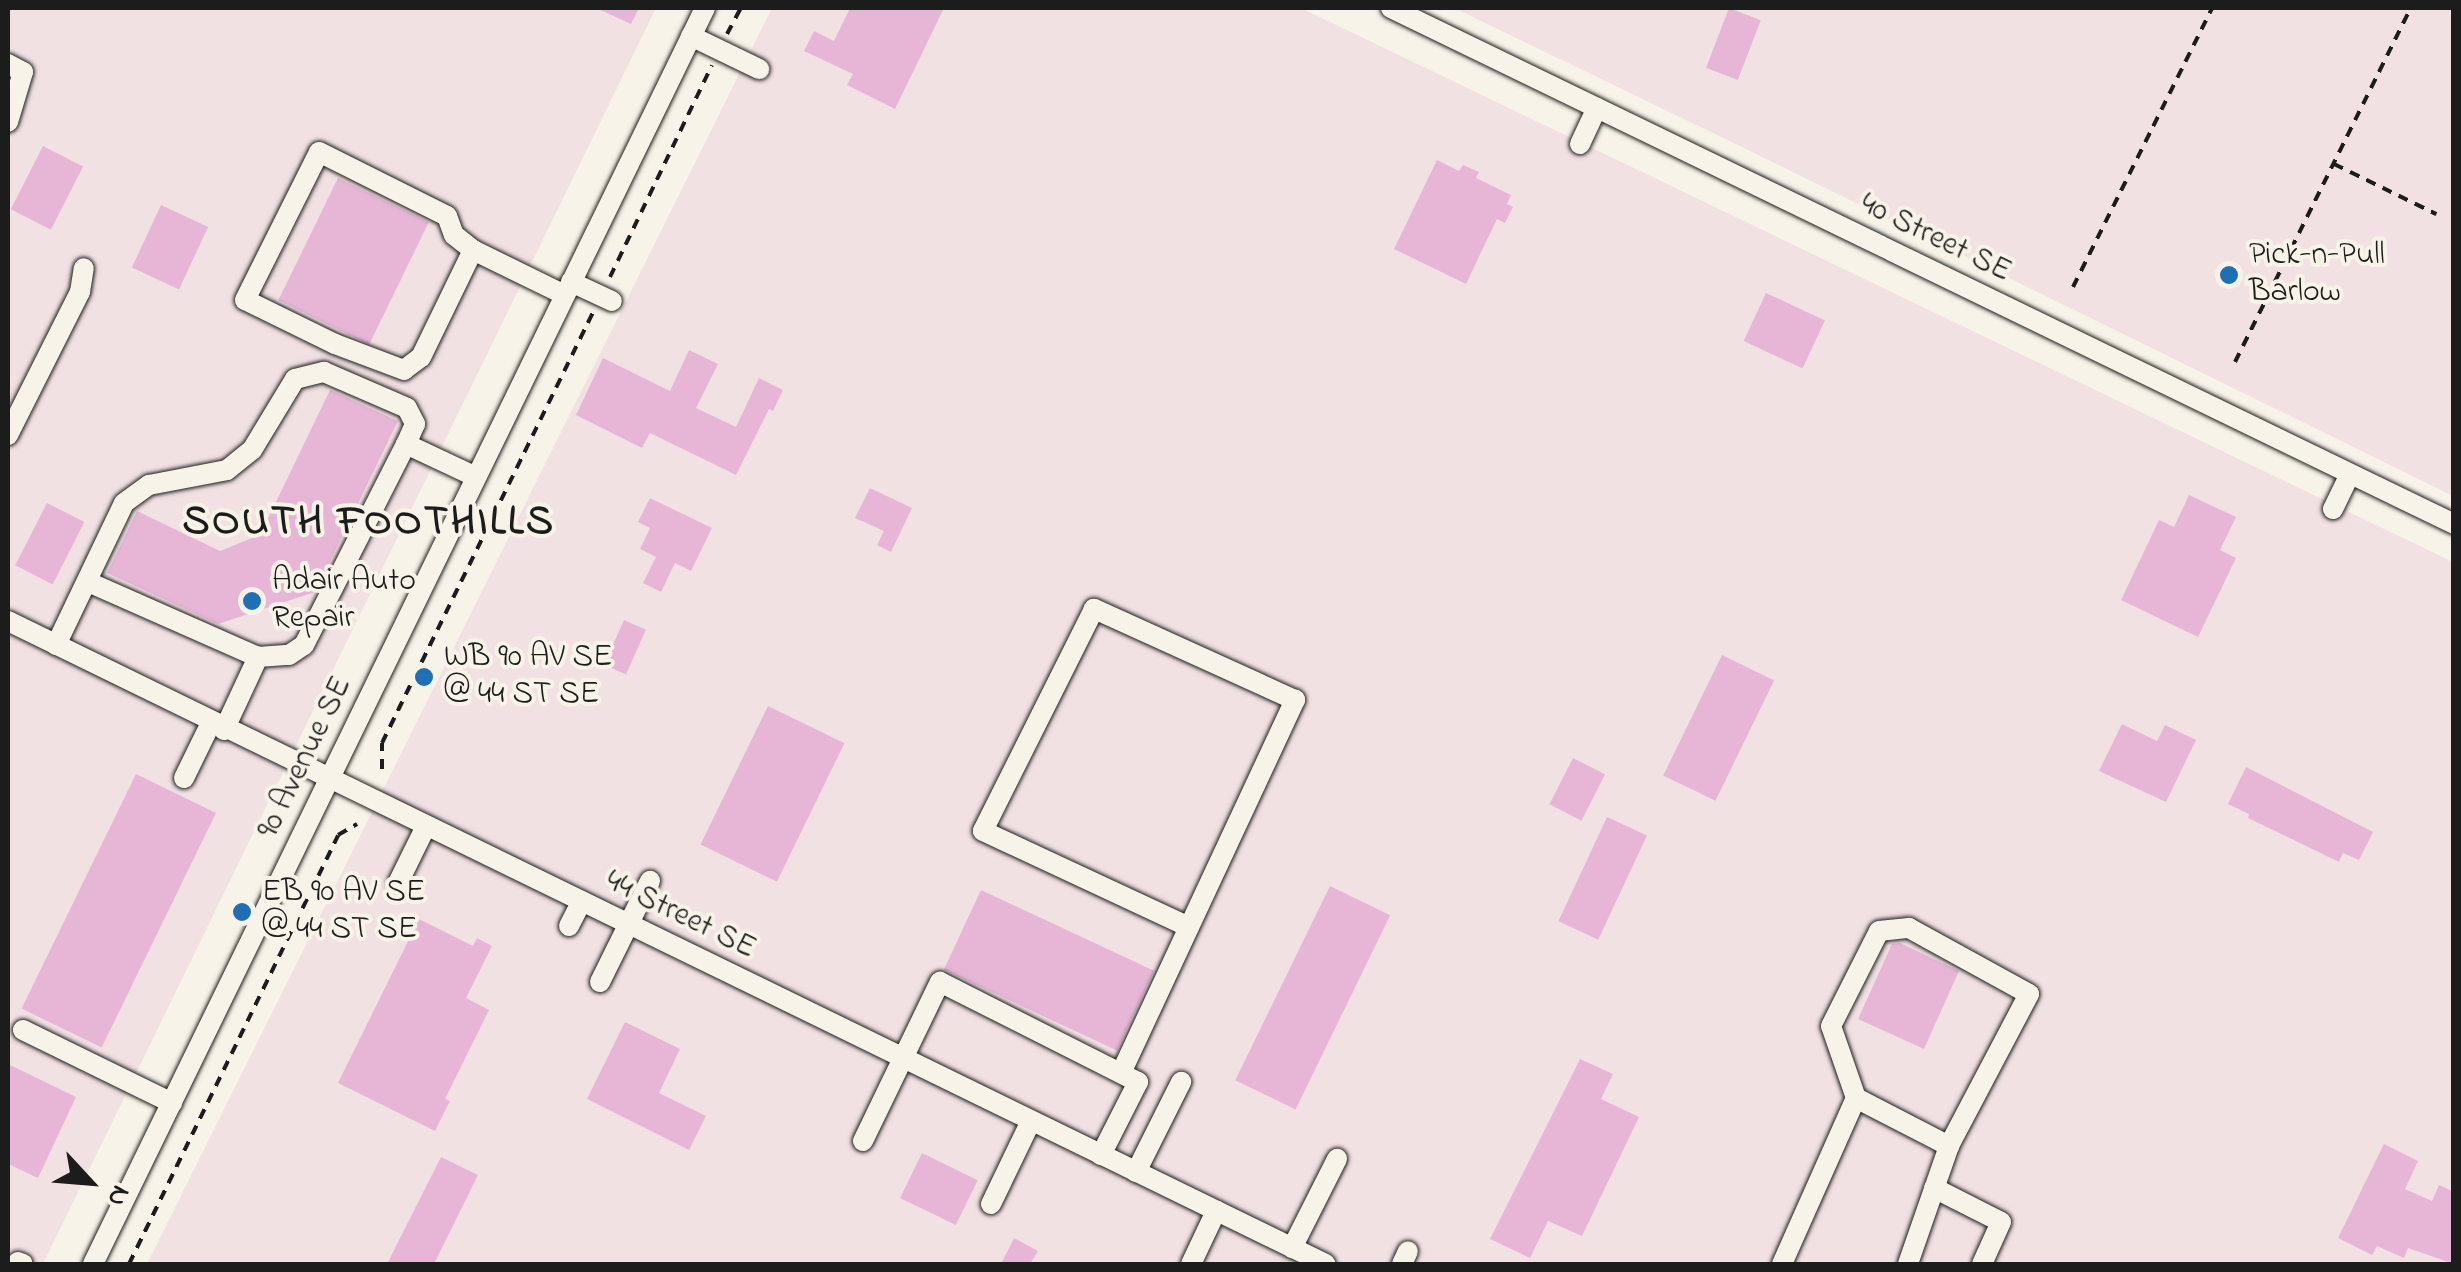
<!DOCTYPE html>
<style>
body{margin:0}
#map{position:relative;width:2461px;height:1272px;overflow:hidden;background:#f7f3e8;font-family:"Indie Flower",sans-serif}
div>[style]{position:absolute}
.built>*{inset:0;background:#f2e1e3}
.building>*{inset:0;background:#e7b6d6;transform-origin:0 0}
.path>*{height:4px;margin-top:-2px;transform-origin:0;background:repeating-linear-gradient(90deg,#1c1c1c 0 10px,transparent 0 18px)}
.roads{filter:drop-shadow(0 0 2px #1c1c1c) drop-shadow(0 0 2px #1c1c1c)}
.minor>*{height:20px;margin:-10px;padding:0 10px;transform-origin:10px;border-radius:10px;background:#f7f3e8}
.dots>*{width:28px;height:28px;translate:-50% -50%;box-sizing:border-box;border:5px solid #f7f3e8;border-radius:50%}
span{translate:-50% -50%;white-space:nowrap;text-align:center;line-height:1.15;-webkit-text-stroke:8px #f7f3e8;paint-order:stroke}
.street-label{font-size:32px;color:#1c1c1c}
.poi-label{font-size:32px;color:#1c1c1c}
.left{translate:0 -50%;text-align:left}
.district-label{font-size:42px;color:#1c1c1c;font-weight:700;letter-spacing:2.5px}
.frame{position:absolute;inset:0;border:10px solid #1c1c1c;pointer-events:none}
.north{position:absolute;left:40px;top:1132px;width:100px;height:100px;-webkit-text-stroke:8px #f7f3e8;paint-order:stroke;rotate:116deg;font-size:28px;font-weight:700;line-height:40px;text-align:center;color:#1c1c1c}
.north::after{content:'';display:block;margin:auto;width:35px;height:45px;background:#1c1c1c;clip-path:polygon(50% 0,100% 100%,50% 72%,0 100%)}
</style>
<div id="map">
<div class="built">
<i style="clip-path:polygon(8px 8px,656px 8px,43px 1264px,8px 1264px)"></i>
<i style="clip-path:polygon(772px 8px,1301px 8px,2453px 562px,2453px 1264px,147px 1264px)"></i>
<i style="clip-path:polygon(1454px 8px,2453px 8px,2453px 496px,1742px 147px)"></i>
</div>
<div class="building">
<i style="clip-path:polygon(596px 8px,639px 8px,631px 24px)"></i>
<i style="clip-path:polygon(850px 8px,944px 8px,895px 109px,847px 85px,853px 74px,804px 51px,814px 31px,834px 41px)"></i>
<i style="left:1729px;top:8px;width:34px;height:64px;rotate:21deg"></i>
<i style="left:43px;top:146px;width:45px;height:71px;rotate:27deg"></i>
<i style="clip-path:polygon(1437px 160px,1459px 171px,1463px 165px,1479px 172px,1476px 178px,1511px 195px,1507px 204px,1513px 207px,1505px 223px,1497px 219px,1466px 284px,1394px 249px)"></i>
<i style="left:338px;top:178px;width:101px;height:136px;rotate:26deg"></i>
<i style="left:161px;top:205px;width:52px;height:69px;rotate:25deg"></i>
<i style="left:1766px;top:293px;width:65px;height:53px;rotate:25deg"></i>
<i style="clip-path:polygon(689px 350px,718px 364px,696px 408px,736px 427px,759px 378px,783px 390px,773px 411px,769px 409px,736px 475px,650px 433px,642px 448px,576px 415px,603px 358px,670px 391px)"></i>
<i style="clip-path:polygon(330px 390px,398px 421px,315px 592px,218px 624px,107px 573px,137px 511px,220px 551px,260px 535px)"></i>
<i style="clip-path:polygon(870px 488px,912px 508px,891px 552px,877px 545px,884px 531px,855px 518px)"></i>
<i style="clip-path:polygon(2189px 495px,2236px 517px,2220px 550px,2236px 558px,2198px 637px,2121px 600px,2159px 520px,2174px 527px)"></i>
<i style="clip-path:polygon(650px 498px,712px 528px,691px 571px,675px 563px,661px 592px,643px 583px,656px 557px,640px 549px,650px 528px,638px 522px)"></i>
<i style="left:47px;top:503px;width:42px;height:70px;rotate:27deg"></i>
<i style="left:624px;top:620px;width:24px;height:49px;rotate:24deg"></i>
<i style="left:1722px;top:655px;width:58px;height:134px;rotate:26deg"></i>
<i style="left:768px;top:706px;width:85px;height:154px;rotate:26deg"></i>
<i style="clip-path:polygon(2122px 724px,2157px 741px,2165px 725px,2196px 740px,2166px 802px,2099px 771px)"></i>
<i style="left:1573px;top:758px;width:36px;height:52px;rotate:27deg"></i>
<i style="clip-path:polygon(2246px 767px,2373px 832px,2359px 860px,2343px 853px,2339px 862px,2248px 818px,2249px 814px,2228px 804px)"></i>
<i style="left:136px;top:774px;width:89px;height:261px;rotate:26deg"></i>
<i style="left:1607px;top:817px;width:44px;height:115px;rotate:25deg"></i>
<i style="left:1330px;top:886px;width:67px;height:216px;rotate:26deg"></i>
<i style="left:981px;top:890px;width:191px;height:88px;rotate:25deg"></i>
<i style="clip-path:polygon(419px 919px,473px 946px,477px 938px,492px 946px,466px 998px,489px 1010px,445px 1099px,450px 1101px,435px 1131px,338px 1083px)"></i>
<i style="clip-path:polygon(1900px 943px,1959px 971px,1924px 1049px,1858px 1019px,1892px 944px)"></i>
<i style="clip-path:polygon(625px 1022px,680px 1049px,659px 1093px,706px 1116px,689px 1150px,587px 1099px)"></i>
<i style="clip-path:polygon(1580px 1059px,1613px 1074px,1601px 1099px,1639px 1117px,1582px 1236px,1548px 1221px,1530px 1258px,1490px 1239px)"></i>
<i style="clip-path:polygon(8px 1064px,76px 1097px,38px 1178px,8px 1164px)"></i>
<i style="clip-path:polygon(2384px 1144px,2418px 1161px,2405px 1189px,2432px 1201px,2439px 1185px,2454px 1192px,2454px 1264px,2408px 1248px,2404px 1258px,2377px 1246px,2372px 1255px,2338px 1238px)"></i>
<i style="left:922px;top:1153px;width:62px;height:50px;rotate:26deg"></i>
<i style="clip-path:polygon(441px 1157px,478px 1175px,434px 1264px,387px 1264px)"></i>
<i style="clip-path:polygon(1014px 1238px,1038px 1251px,1030px 1264px,1001px 1264px)"></i>
</div>
<div class="path">
<i style="left:727px;top:34px;width:30px;rotate:-62deg"></i>
<i style="left:2334px;top:164px;width:114px;rotate:26.1deg"></i>
<i style="left:610px;top:277px;width:235px;rotate:-64.3deg"></i>
<i style="left:2073px;top:287px;width:312px;rotate:-63.5deg"></i>
<i style="left:2235px;top:362px;width:395px;rotate:-63.6deg"></i>
<i style="left:382px;top:769px;width:26px;rotate:-90deg"></i>
<i style="left:382px;top:743px;width:479px;rotate:-63.9deg"></i>
<i style="left:129px;top:1264px;width:477px;rotate:-64deg"></i>
<i style="left:338px;top:835px;width:22px;rotate:-30deg"></i>
</div>
<div class="roads">
<div class="minor">
<i style="left:1391px;top:8px;width:1182px;rotate:25.89deg"></i>
<i style="left:691px;top:36px;width:76px;rotate:25.9deg"></i>
<i style="left:8px;top:64px;width:17px;rotate:28deg"></i>
<i style="left:23px;top:72px;width:52px;rotate:106.7deg"></i>
<i style="left:1580px;top:144px;width:40px;rotate:-65deg"></i>
<i style="left:473px;top:250px;width:119px;rotate:115.9deg"></i>
<i style="left:421px;top:357px;width:21px;rotate:143deg"></i>
<i style="left:404px;top:370px;width:74px;rotate:-159.4deg"></i>
<i style="left:335px;top:344px;width:100px;rotate:-153.9deg"></i>
<i style="left:245px;top:300px;width:165px;rotate:-63.4deg"></i>
<i style="left:319px;top:152px;width:143px;rotate:26.6deg"></i>
<i style="left:447px;top:216px;width:20px;rotate:70deg"></i>
<i style="left:454px;top:235px;width:24px;rotate:38deg"></i>
<i style="left:473px;top:250px;width:102px;rotate:26.1deg"></i>
<i style="left:571px;top:282px;width:45px;rotate:24.9deg"></i>
<i style="left:8px;top:435px;width:160px;rotate:-63.3deg"></i>
<i style="left:80px;top:292px;width:24px;rotate:-81deg"></i>
<i style="left:2333px;top:509px;width:39px;rotate:-64deg"></i>
<i style="left:88px;top:582px;width:186px;rotate:23.8deg"></i>
<i style="left:8px;top:621px;width:1466px;rotate:26.01deg"></i>
<i style="left:56px;top:645px;width:157px;rotate:-64.4deg"></i>
<i style="left:124px;top:503px;width:31px;rotate:-36deg"></i>
<i style="left:149px;top:485px;width:79px;rotate:-10.9deg"></i>
<i style="left:227px;top:470px;width:32px;rotate:-39deg"></i>
<i style="left:252px;top:450px;width:83px;rotate:-58.8deg"></i>
<i style="left:295px;top:379px;width:30px;rotate:-14deg"></i>
<i style="left:324px;top:372px;width:90px;rotate:23.4deg"></i>
<i style="left:407px;top:408px;width:18px;rotate:63deg"></i>
<i style="left:415px;top:424px;width:22px;rotate:114deg"></i>
<i style="left:224px;top:730px;width:81px;rotate:-65deg"></i>
<i style="left:258px;top:657px;width:31px;rotate:-4deg"></i>
<i style="left:289px;top:655px;width:18px;rotate:-34deg"></i>
<i style="left:304px;top:645px;width:225px;rotate:-63.1deg"></i>
<i style="left:406px;top:444px;width:77px;rotate:25.2deg"></i>
<i style="left:184px;top:778px;width:61px;rotate:-63.9deg"></i>
<i style="left:398px;top:883px;width:64px;rotate:-63.8deg"></i>
<i style="left:569px;top:926px;width:27px;rotate:-63deg"></i>
<i style="left:600px;top:982px;width:113px;rotate:-63.7deg"></i>
<i style="left:23px;top:1030px;width:166px;rotate:26.1deg"></i>
<i style="left:1121px;top:1073px;width:412px;rotate:-65deg"></i>
<i style="left:1295px;top:700px;width:221px;rotate:-155.6deg"></i>
<i style="left:1094px;top:609px;width:248px;rotate:116.6deg"></i>
<i style="left:983px;top:831px;width:227px;rotate:25deg"></i>
<i style="left:1856px;top:1098px;width:105px;rotate:27.3deg"></i>
<i style="left:863px;top:1141px;width:177px;rotate:-64.2deg"></i>
<i style="left:940px;top:982px;width:222px;rotate:26.8deg"></i>
<i style="left:1138px;top:1082px;width:82px;rotate:116.9deg"></i>
<i style="left:1136px;top:1172px;width:101px;rotate:-63.4deg"></i>
<i style="left:1934px;top:1188px;width:75px;rotate:26.9deg"></i>
<i style="left:2001px;top:1222px;width:46px;rotate:114.3deg"></i>
<i style="left:991px;top:1204px;width:92px;rotate:-64.3deg"></i>
<i style="left:1292px;top:1248px;width:100px;rotate:-63.2deg"></i>
<i style="left:18px;top:1262px;width:5px;rotate:22deg"></i>
<i style="left:93px;top:1264px;width:1397px;rotate:-64.02deg"></i>
<i style="left:1191px;top:1264px;width:59px;rotate:-64.7deg"></i>
<i style="left:1402px;top:1264px;width:14px;rotate:-65deg"></i>
<i style="left:1782px;top:1264px;width:182px;rotate:-66deg"></i>
<i style="left:1856px;top:1098px;width:76px;rotate:-109.1deg"></i>
<i style="left:1831px;top:1026px;width:106px;rotate:-63.2deg"></i>
<i style="left:1879px;top:931px;width:30px;rotate:-6deg"></i>
<i style="left:1909px;top:928px;width:137px;rotate:28.8deg"></i>
<i style="left:2029px;top:994px;width:172px;rotate:117.8deg"></i>
<i style="left:1949px;top:1146px;width:125px;rotate:109.2deg"></i>
</div>
</div>
<div class="dots">
<i style="left:2229px;top:275px;background:#1f6fb2"></i>
<i style="left:252px;top:601px;background:#1f6fb2"></i>
<i style="left:424px;top:677px;background:#1f6fb2"></i>
<i style="left:242px;top:912px;background:#1f6fb2"></i>
</div>
<div class="street-label">
<span style="left:1935px;top:239px;rotate:26deg">40 Street SE</span>
<span style="left:306px;top:758px;rotate:-64deg">90 Avenue SE</span>
<span style="left:680px;top:916px;rotate:26deg">44 Street SE</span>
</div>
<div class="poi-label">
<span class="left" style="left:2249px;top:275px">Pick-n-Pull<br>Barlow</span>
<span class="left" style="left:272px;top:601px">Adair Auto<br>Repair</span>
<span class="left" style="left:444px;top:677px">WB 90 AV SE<br>@ 44 ST SE</span>
<span class="left" style="left:262px;top:912px">EB 90 AV SE<br>@ 44 ST SE</span>
</div>
<div class="district-label">
<span style="left:369px;top:523px">SOUTH FOOTHILLS</span>
</div>
<div class="frame"></div>
<div class="north">N</div>
</div>
